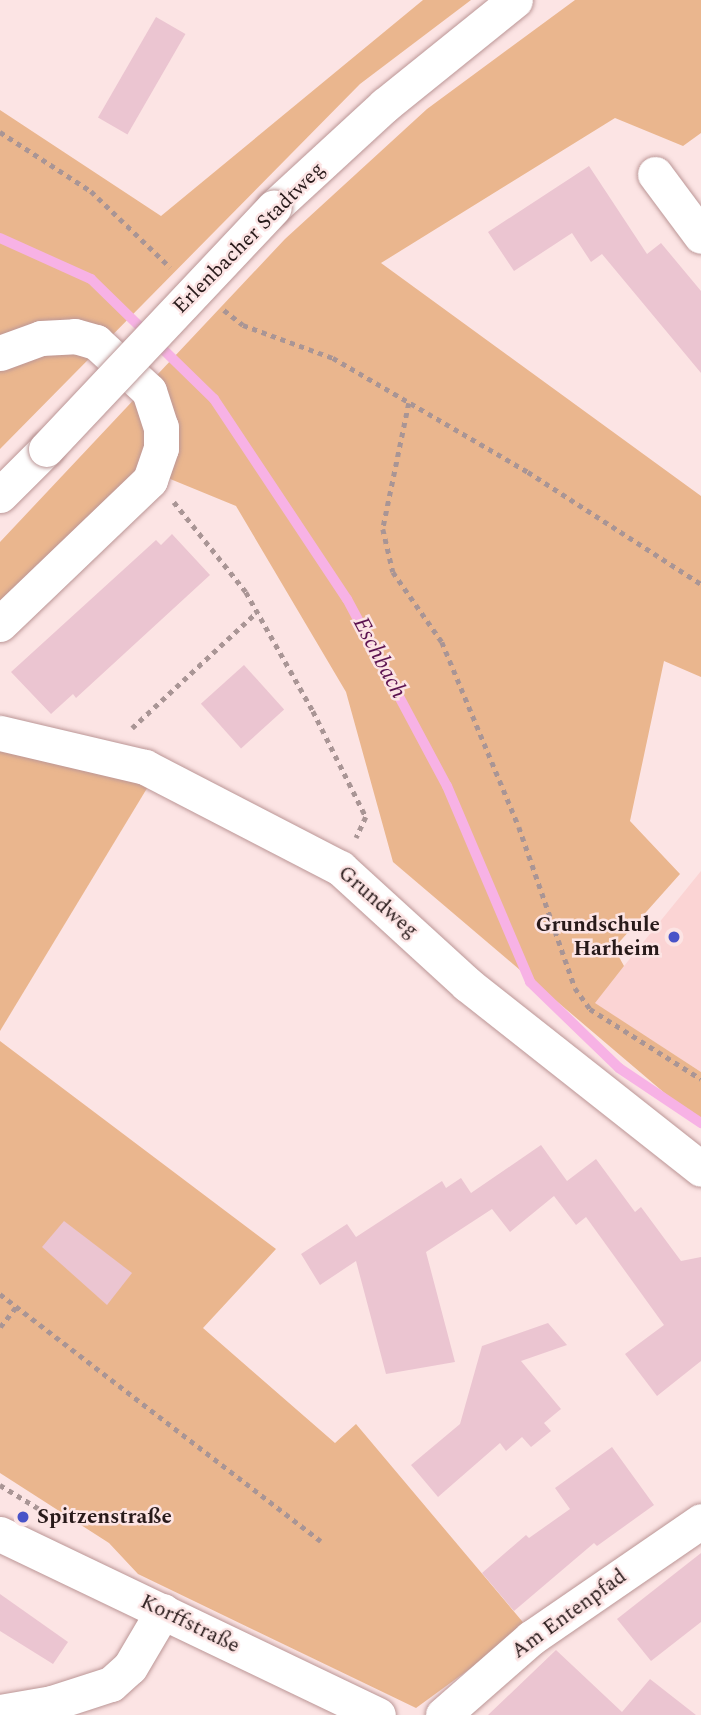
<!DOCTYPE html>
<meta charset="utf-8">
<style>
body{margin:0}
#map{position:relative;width:701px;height:1715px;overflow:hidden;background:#fce4e4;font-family:Spectral,serif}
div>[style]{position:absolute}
.built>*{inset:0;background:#fbd4d4}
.green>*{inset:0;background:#eab68e}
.stream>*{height:10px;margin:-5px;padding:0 5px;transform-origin:5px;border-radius:5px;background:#f7b2e5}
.building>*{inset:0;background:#ebc5d1;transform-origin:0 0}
.path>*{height:4.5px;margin-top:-2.25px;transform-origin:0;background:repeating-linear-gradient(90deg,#a99595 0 5px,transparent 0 10px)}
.roads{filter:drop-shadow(0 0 2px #bb9696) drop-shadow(0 0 2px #bb9696)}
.minor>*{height:35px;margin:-17.5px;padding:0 17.5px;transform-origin:17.5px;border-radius:17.5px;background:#fff}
.bridges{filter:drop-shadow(0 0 2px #bb9696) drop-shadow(0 0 2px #bb9696)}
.minor-bridge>*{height:35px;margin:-17.5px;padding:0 17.5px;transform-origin:17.5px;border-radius:17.5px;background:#fff}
.dots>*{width:19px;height:19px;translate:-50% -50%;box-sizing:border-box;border:4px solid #fce4e4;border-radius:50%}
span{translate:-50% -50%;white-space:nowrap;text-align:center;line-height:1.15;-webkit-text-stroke:5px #fce4e4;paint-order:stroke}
.street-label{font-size:21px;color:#281a1a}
.poi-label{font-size:21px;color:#281a1a;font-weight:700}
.right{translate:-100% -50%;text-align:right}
.left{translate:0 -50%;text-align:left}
.water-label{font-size:23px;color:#5c1350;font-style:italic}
</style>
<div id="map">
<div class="built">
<i style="clip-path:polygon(701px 871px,701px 1072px,594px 1003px)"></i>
</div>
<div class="green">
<i style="clip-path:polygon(423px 0,471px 0,360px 84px,0 449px,0 110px,161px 216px)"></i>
<i style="clip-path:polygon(575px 0,701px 0,701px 133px,683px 146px,615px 118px,381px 263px,701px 496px,701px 677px,664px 661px,630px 821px,680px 874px,614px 948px,624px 966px,595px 1003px,701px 1072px,701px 1124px,393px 862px,346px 692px,236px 506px,141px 467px,0 607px,0 542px,285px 239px,427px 109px)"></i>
<i style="clip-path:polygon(0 749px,149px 785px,0 1031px)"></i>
<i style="clip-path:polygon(0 1041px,276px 1249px,203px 1328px,335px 1443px,356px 1424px,527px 1627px,416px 1708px,138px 1574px,109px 1543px,0 1473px)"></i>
</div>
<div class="stream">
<i style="left:0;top:238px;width:100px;rotate:24.3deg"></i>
<i style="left:91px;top:279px;width:172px;rotate:44.3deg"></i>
<i style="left:214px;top:399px;width:240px;rotate:56.4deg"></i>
<i style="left:347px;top:599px;width:212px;rotate:61.9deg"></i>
<i style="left:447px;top:786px;width:213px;rotate:67deg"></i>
<i style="left:530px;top:982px;width:124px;rotate:44deg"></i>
<i style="left:619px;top:1068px;width:99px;rotate:33.9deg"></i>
</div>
<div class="building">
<i style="left:156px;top:17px;width:34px;height:116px;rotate:30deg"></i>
<i style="clip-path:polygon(589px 166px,647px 254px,661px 243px,701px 291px,701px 373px,602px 254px,591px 262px,572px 233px,514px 271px,488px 232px)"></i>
<i style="clip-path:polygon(172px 534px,210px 575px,76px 698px,73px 694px,51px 714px,11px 672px,156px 540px,161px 545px)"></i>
<i style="left:244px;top:665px;width:60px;height:58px;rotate:48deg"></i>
<i style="clip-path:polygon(541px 1145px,567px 1181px,596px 1159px,635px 1212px,641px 1207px,681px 1261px,701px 1257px,701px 1361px,657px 1396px,625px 1354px,664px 1325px,586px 1217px,576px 1225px,554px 1196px,510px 1232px,492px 1209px,426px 1252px,455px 1362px,386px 1374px,356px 1261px,320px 1285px,301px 1254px,347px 1224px,356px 1237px,442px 1181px,446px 1188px,461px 1178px,471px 1193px)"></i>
<i style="clip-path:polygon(64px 1221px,132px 1273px,107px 1305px,42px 1247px)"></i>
<i style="clip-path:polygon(548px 1323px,567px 1345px,521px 1361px,561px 1409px,544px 1423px,551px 1431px,531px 1447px,522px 1437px,506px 1451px,500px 1443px,438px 1497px,411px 1465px,460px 1424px,482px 1346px)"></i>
<i style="clip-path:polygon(612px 1447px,654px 1505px,597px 1546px,594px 1543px,514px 1611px,482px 1573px,526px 1535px,529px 1538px,570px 1509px,555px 1488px)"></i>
<i style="clip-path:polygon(701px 1553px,701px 1622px,651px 1661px,617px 1619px)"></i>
<i style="clip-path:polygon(0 1594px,68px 1642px,53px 1664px,0 1631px)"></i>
<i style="clip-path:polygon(556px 1650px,622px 1712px,650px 1679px,696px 1715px,488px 1715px)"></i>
</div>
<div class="path">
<i style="left:0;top:132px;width:108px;rotate:33deg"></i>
<i style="left:91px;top:191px;width:110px;rotate:43.9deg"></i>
<i style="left:224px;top:310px;width:24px;rotate:38deg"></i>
<i style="left:243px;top:325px;width:96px;rotate:20.1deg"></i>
<i style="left:333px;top:358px;width:226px;rotate:30.3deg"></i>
<i style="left:528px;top:472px;width:206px;rotate:32.9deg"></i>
<i style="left:409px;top:403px;width:129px;rotate:101.7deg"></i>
<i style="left:383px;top:529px;width:44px;rotate:76.9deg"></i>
<i style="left:393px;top:572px;width:85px;rotate:55deg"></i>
<i style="left:442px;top:642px;width:200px;rotate:67.4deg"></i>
<i style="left:519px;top:827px;width:170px;rotate:70.8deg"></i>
<i style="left:575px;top:988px;width:26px;rotate:54deg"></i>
<i style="left:590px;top:1009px;width:131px;rotate:32.2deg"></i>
<i style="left:174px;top:502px;width:115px;rotate:51.3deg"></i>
<i style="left:246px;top:592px;width:137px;rotate:60.6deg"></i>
<i style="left:313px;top:711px;width:119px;rotate:63.4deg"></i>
<i style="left:366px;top:817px;width:23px;rotate:115deg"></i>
<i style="left:132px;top:728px;width:171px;rotate:-42.9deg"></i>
<i style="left:0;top:1294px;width:405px;rotate:37.6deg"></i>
<i style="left:0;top:1327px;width:27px;rotate:-51deg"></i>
<i style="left:0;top:1485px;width:69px;rotate:31.4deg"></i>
</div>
<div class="roads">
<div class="minor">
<i style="left:655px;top:174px;width:77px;rotate:53.4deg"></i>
<i style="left:274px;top:207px;width:151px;rotate:-42.6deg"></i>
<i style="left:385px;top:105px;width:167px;rotate:-38.9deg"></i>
<i style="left:0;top:353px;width:44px;rotate:-20.1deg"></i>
<i style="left:41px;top:338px;width:34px;rotate:-3deg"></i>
<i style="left:75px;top:336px;width:22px;rotate:16deg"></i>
<i style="left:96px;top:342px;width:72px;rotate:42.8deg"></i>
<i style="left:149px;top:391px;width:38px;rotate:72deg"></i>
<i style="left:161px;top:427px;width:21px;rotate:90deg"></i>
<i style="left:161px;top:448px;width:34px;rotate:109deg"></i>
<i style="left:150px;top:480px;width:208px;rotate:136.2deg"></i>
<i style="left:0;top:495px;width:65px;rotate:-45deg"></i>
<i style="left:0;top:733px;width:149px;rotate:13.2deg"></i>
<i style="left:145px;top:767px;width:220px;rotate:27.4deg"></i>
<i style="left:340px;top:868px;width:172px;rotate:42.4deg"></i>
<i style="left:467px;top:984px;width:298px;rotate:38.3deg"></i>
<i style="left:0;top:1534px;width:419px;rotate:25.6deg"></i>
<i style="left:0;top:1712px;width:53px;rotate:-9.8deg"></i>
<i style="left:52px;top:1703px;width:62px;rotate:-17.9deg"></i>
<i style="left:111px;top:1684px;width:25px;rotate:-42deg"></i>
<i style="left:130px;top:1667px;width:65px;rotate:-59.5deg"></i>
<i style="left:443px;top:1715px;width:117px;rotate:-41.2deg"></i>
<i style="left:531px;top:1638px;width:206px;rotate:-34.5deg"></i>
</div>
</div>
<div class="bridges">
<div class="minor-bridge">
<i style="left:46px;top:449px;width:332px;rotate:-46.7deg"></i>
</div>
</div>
<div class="dots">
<i style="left:674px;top:937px;background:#4853c8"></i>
<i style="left:23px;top:1517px;background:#4853c8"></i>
</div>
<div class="street-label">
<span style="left:249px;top:238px;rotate:-45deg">Erlenbacher Stadtweg</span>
<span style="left:378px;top:902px;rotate:41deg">Grundweg</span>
<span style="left:569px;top:1614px;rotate:-36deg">Am Entenpfad</span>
<span style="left:190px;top:1624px;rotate:26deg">Korffstraße</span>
</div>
<div class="poi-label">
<span class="right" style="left:660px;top:937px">Grundschule<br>Harheim</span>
<span class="left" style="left:37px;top:1517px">Spitzenstraße</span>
</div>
<div class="water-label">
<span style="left:379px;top:658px;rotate:62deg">Eschbach</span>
</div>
</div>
